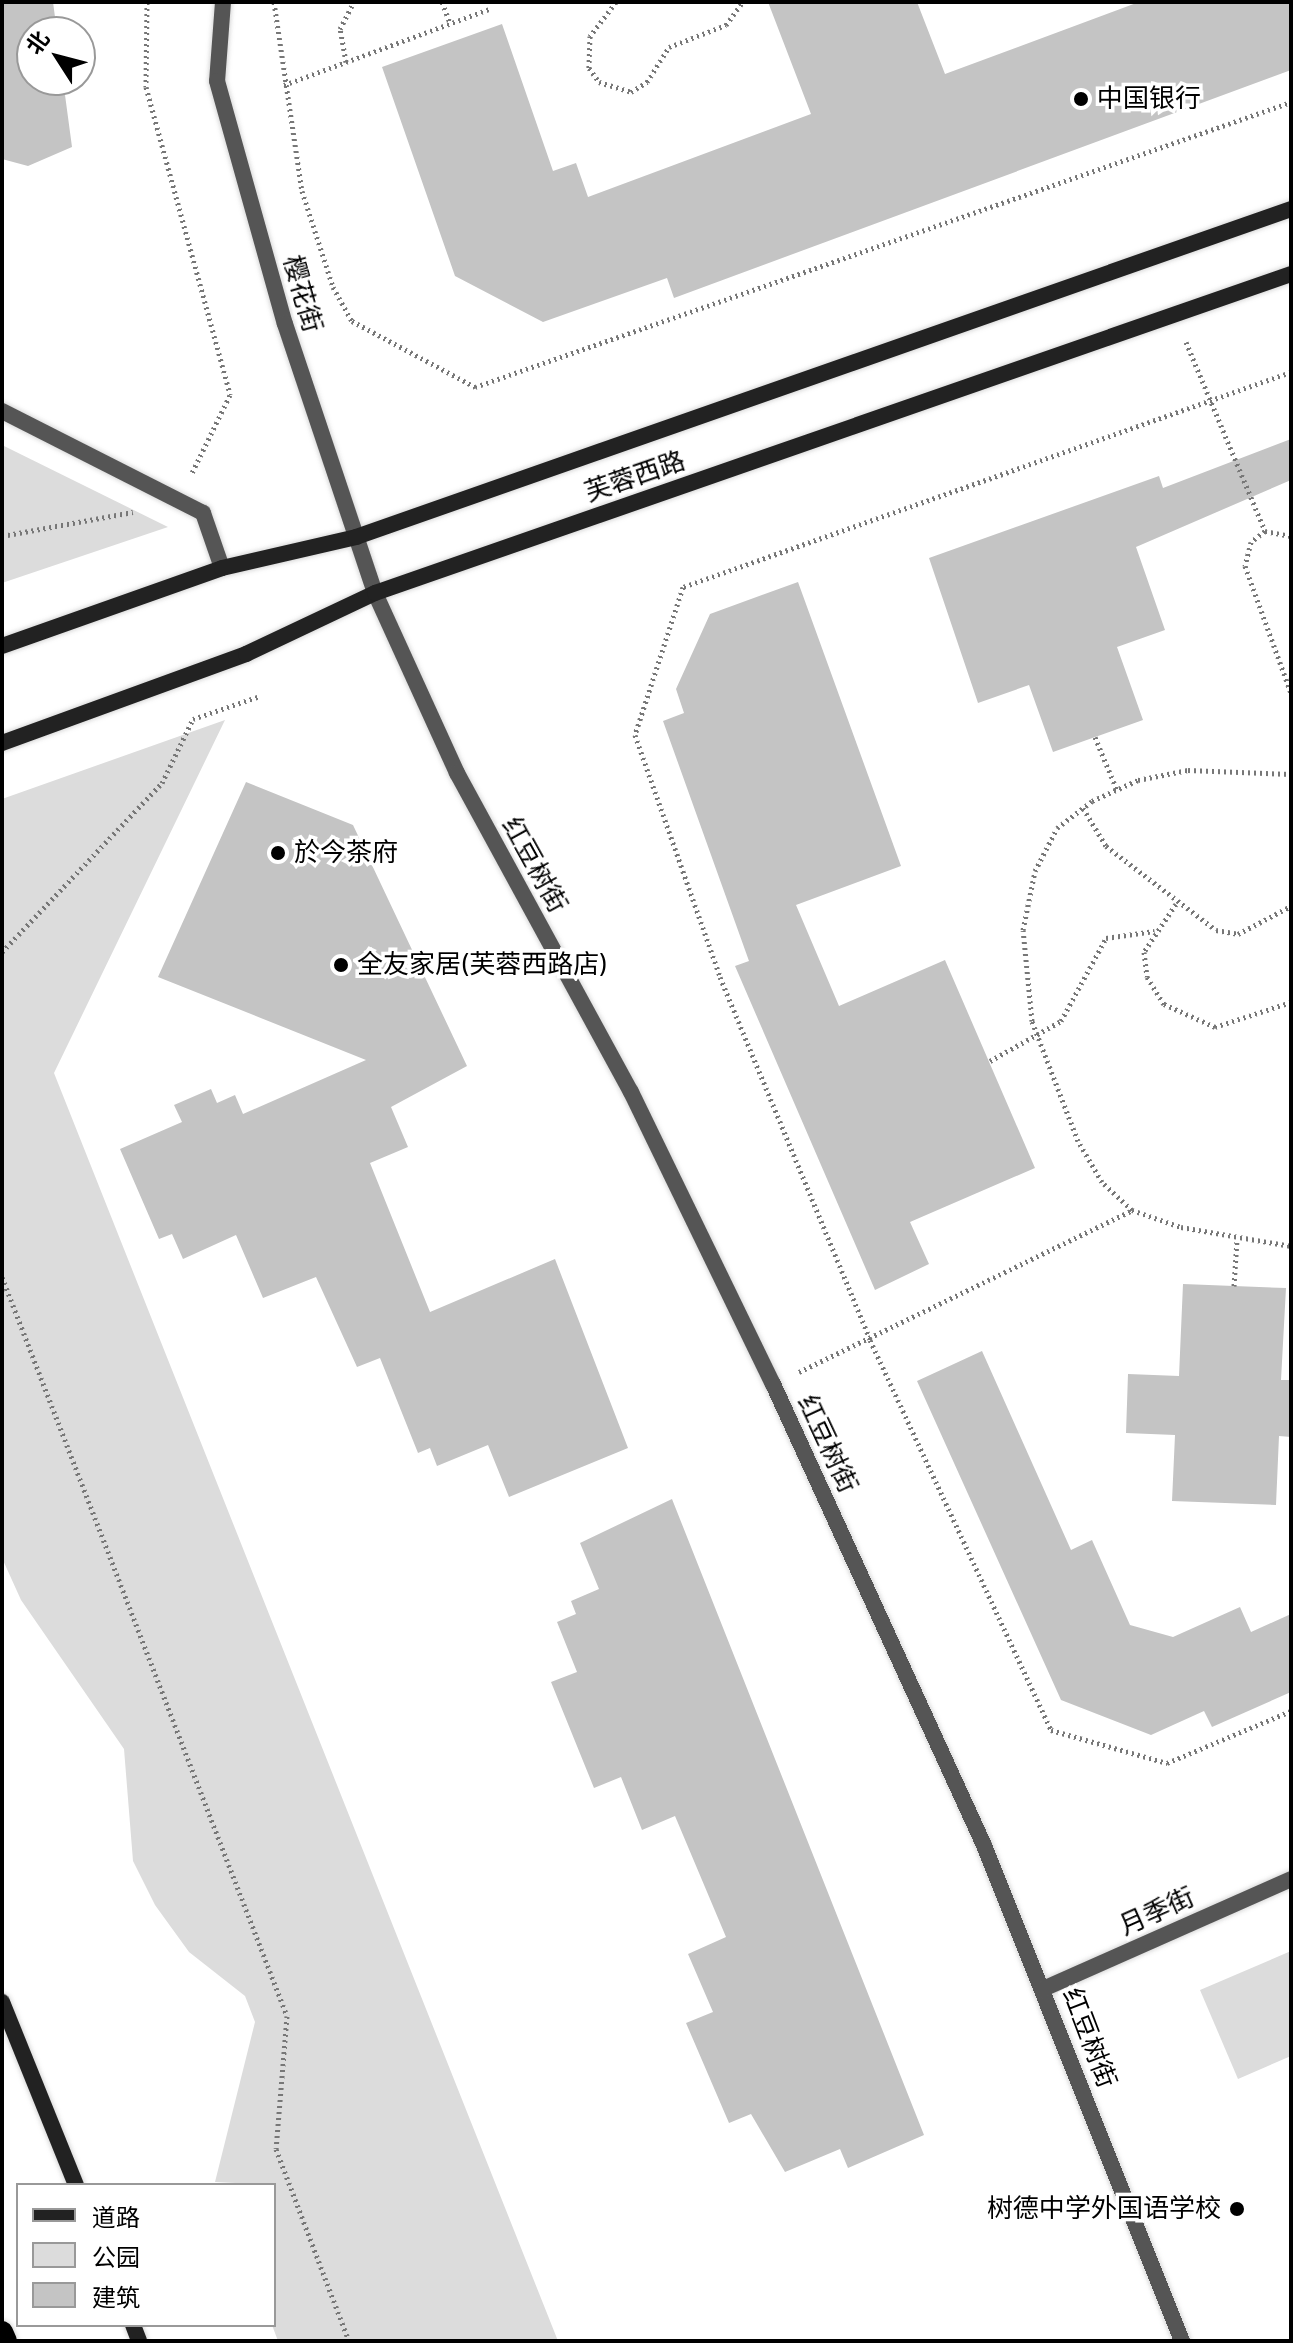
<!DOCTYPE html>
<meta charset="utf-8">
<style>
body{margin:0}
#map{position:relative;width:1293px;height:2343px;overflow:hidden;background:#fff;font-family:Cabin,"Noto Sans SC",sans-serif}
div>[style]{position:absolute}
.green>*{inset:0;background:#dcdcdc}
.building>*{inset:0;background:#c4c4c4}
.path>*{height:5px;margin-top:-2.5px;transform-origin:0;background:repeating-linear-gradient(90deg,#777 0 2px,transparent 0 6px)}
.roads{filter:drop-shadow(0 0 2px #dbdbdb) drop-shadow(0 0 2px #dbdbdb)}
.minor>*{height:16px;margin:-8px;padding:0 8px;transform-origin:8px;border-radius:8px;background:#555}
.secondary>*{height:16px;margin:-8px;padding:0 8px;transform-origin:8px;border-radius:8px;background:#222}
.trunk>*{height:22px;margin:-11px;padding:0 11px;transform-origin:11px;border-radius:11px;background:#000}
.dots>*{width:22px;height:22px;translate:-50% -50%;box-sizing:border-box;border:4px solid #fff;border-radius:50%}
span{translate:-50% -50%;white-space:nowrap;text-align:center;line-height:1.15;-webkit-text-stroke:7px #fff;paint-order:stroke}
.poi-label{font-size:26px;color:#000}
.left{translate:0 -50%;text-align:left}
.right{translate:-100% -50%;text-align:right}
.street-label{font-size:26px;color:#000}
.frame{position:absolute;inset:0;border:4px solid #000;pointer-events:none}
.legend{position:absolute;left:16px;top:2183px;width:260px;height:144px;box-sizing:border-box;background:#fff;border:2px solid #999;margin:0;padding:10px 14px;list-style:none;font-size:24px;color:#000}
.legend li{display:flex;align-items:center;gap:16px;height:40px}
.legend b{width:40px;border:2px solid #999}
.north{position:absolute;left:16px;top:16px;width:80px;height:80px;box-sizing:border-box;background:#fff;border:2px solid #999;border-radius:50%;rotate:306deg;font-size:22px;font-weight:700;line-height:32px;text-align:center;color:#000}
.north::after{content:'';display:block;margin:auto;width:28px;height:36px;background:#000;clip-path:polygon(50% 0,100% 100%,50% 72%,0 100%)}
</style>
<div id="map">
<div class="green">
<i style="clip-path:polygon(2px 445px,168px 527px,2px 583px)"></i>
<i style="clip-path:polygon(225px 720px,54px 1073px,558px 2341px,278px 2341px,272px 2325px,274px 2185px,215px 2182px,255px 2022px,245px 1996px,189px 1952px,155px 1905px,133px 1861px,124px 1749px,21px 1600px,2px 1558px,2px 799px)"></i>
<i style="clip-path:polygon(1291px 1951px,1291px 2056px,1238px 2079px,1200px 1990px)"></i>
</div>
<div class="building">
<i style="clip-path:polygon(2px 2px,53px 2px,57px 32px,32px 32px,32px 80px,63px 80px,72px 147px,28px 166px,2px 159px)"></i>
<i style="clip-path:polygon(768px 2px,917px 2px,945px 74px,1139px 2px,1291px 2px,1291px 70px,674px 298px,667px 278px,543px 322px,455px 276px,382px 67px,502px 24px,553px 171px,576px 163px,588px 197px,811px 114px)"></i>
<i style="clip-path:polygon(1291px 439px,1291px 480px,1136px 547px,1165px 630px,1117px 647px,1143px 720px,1053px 752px,1029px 685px,978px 703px,929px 558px,1159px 476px,1163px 488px)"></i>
<i style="clip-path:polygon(798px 582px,901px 866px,796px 905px,839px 1006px,945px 960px,1035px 1168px,910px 1222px,929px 1264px,875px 1290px,735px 966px,749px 961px,663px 721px,684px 713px,676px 689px,710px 614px)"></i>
<i style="clip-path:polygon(246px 782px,353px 825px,467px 1066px,391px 1107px,408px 1147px,370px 1163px,430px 1312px,555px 1259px,628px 1448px,509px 1497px,488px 1445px,437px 1466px,430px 1448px,418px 1453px,380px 1358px,357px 1367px,316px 1277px,263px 1298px,236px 1235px,183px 1259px,172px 1234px,159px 1239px,120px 1149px,182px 1122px,174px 1105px,211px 1089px,217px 1103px,235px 1095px,243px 1114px,366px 1060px,158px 977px)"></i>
<i style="clip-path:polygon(1183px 1284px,1286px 1288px,1281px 1380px,1291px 1380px,1291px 1437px,1279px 1436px,1276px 1505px,1172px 1501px,1175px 1435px,1126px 1433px,1128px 1374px,1179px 1376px)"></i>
<i style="clip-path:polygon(982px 1351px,1071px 1550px,1092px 1540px,1130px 1625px,1173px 1637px,1240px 1607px,1251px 1632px,1291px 1614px,1291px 1692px,1212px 1727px,1204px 1711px,1151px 1735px,1061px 1700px,917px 1381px)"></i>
<i style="clip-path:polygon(672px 1499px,924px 2135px,848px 2168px,840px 2149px,785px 2172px,751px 2114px,729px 2123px,686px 2023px,713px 2012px,688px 1954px,726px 1937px,675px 1816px,642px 1830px,621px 1777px,594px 1788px,551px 1682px,577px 1672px,557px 1622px,576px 1614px,571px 1601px,599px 1589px,580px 1543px)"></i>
</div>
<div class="path">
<i style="left:147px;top:2px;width:85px;rotate:90.7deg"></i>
<i style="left:146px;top:87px;width:319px;rotate:74.7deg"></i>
<i style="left:230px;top:395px;width:87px;rotate:116deg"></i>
<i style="left:274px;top:2px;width:191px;rotate:81.6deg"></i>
<i style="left:302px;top:191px;width:101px;rotate:72.1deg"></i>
<i style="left:333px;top:287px;width:39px;rotate:61deg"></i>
<i style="left:352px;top:321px;width:140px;rotate:28.2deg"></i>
<i style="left:475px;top:387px;width:864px;rotate:-19.25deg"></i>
<i style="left:442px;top:2px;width:22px;rotate:69deg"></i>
<i style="left:616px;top:2px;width:43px;rotate:127.4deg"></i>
<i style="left:590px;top:36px;width:32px;rotate:92deg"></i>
<i style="left:589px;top:68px;width:17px;rotate:54deg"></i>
<i style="left:599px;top:82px;width:34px;rotate:17deg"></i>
<i style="left:631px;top:92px;width:19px;rotate:-32deg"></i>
<i style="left:647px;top:82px;width:41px;rotate:-57.8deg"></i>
<i style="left:669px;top:47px;width:61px;rotate:-21.1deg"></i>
<i style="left:726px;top:25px;width:29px;rotate:-54deg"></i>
<i style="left:346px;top:62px;width:34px;rotate:-100deg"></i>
<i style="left:340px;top:29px;width:30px;rotate:-63deg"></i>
<i style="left:284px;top:85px;width:219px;rotate:-20.3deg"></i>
<i style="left:1186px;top:342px;width:205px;rotate:67.3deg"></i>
<i style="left:1265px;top:531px;width:18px;rotate:142deg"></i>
<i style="left:1251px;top:542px;width:25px;rotate:104deg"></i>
<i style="left:1245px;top:566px;width:135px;rotate:70.1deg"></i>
<i style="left:1291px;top:372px;width:645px;rotate:160.53deg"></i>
<i style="left:683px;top:587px;width:156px;rotate:108deg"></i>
<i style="left:635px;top:735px;width:256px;rotate:70.6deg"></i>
<i style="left:720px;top:977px;width:393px;rotate:67.5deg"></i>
<i style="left:870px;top:1340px;width:430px;rotate:65.1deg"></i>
<i style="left:1051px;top:1730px;width:121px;rotate:15.9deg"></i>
<i style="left:1167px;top:1763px;width:134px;rotate:-22.8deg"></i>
<i style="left:1265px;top:531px;width:26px;rotate:11deg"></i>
<i style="left:2px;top:536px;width:133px;rotate:-10.4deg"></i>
<i style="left:1095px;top:737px;width:57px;rotate:67.5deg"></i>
<i style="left:1083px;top:808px;width:44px;rotate:58.8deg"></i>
<i style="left:1106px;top:846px;width:138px;rotate:37.4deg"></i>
<i style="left:1216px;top:930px;width:22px;rotate:10deg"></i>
<i style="left:1238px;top:934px;width:60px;rotate:-27.8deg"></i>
<i style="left:1176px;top:904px;width:58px;rotate:123.7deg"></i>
<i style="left:1144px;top:952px;width:25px;rotate:83deg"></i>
<i style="left:1147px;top:977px;width:32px;rotate:58deg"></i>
<i style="left:1164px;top:1004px;width:56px;rotate:24.3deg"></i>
<i style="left:1215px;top:1027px;width:80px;rotate:-18.2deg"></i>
<i style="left:2px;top:952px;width:233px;rotate:-46.6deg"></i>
<i style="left:162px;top:783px;width:71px;rotate:-64.2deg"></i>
<i style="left:193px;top:719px;width:71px;rotate:-18.9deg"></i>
<i style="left:990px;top:1061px;width:81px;rotate:-29.4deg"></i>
<i style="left:1061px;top:1021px;width:94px;rotate:-61.5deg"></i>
<i style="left:1106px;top:938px;width:49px;rotate:-8.3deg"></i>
<i style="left:1132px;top:1210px;width:41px;rotate:-137deg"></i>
<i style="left:1102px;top:1182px;width:48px;rotate:-120.3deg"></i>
<i style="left:1078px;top:1141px;width:129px;rotate:-111deg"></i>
<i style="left:1032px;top:1021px;width:91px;rotate:-95.6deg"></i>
<i style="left:1023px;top:930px;width:60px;rotate:-78.5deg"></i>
<i style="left:1035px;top:871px;width:48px;rotate:-62.9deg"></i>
<i style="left:1057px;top:828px;width:44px;rotate:-37.6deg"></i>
<i style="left:1092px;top:801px;width:51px;rotate:-24.5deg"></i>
<i style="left:1138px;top:780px;width:51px;rotate:-11.3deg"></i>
<i style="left:1188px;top:770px;width:103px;rotate:2.2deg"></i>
<i style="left:2px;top:1277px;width:792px;rotate:68.91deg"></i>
<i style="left:287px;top:2016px;width:133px;rotate:94.7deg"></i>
<i style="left:276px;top:2149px;width:205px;rotate:69.2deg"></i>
<i style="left:1234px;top:1286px;width:47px;rotate:-86.3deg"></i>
<i style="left:799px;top:1372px;width:370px;rotate:-25.9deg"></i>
<i style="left:1132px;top:1210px;width:52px;rotate:19.1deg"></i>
<i style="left:1181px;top:1227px;width:112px;rotate:9.8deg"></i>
</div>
<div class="roads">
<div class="minor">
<i style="left:223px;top:2px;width:79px;rotate:94.3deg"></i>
<i style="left:217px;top:81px;width:252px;rotate:74.4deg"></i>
<i style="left:285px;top:324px;width:284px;rotate:71.5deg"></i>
<i style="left:375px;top:593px;width:198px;rotate:65.5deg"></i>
<i style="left:457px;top:773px;width:363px;rotate:61.4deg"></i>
<i style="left:631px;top:1092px;width:325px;rotate:64.1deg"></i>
<i style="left:773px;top:1384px;width:505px;rotate:65.42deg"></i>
<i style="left:983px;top:1843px;width:536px;rotate:68.22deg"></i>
<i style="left:2px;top:411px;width:225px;rotate:26.9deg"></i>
<i style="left:203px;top:513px;width:58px;rotate:70.9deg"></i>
<i style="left:1043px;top:1989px;width:271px;rotate:-23.9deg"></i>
</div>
<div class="secondary">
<i style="left:2px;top:646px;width:233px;rotate:-19.5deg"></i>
<i style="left:222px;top:568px;width:138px;rotate:-13deg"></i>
<i style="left:356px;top:537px;width:991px;rotate:-19.33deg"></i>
<i style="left:2px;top:743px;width:260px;rotate:-20deg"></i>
<i style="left:246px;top:654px;width:143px;rotate:-25.3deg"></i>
<i style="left:375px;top:593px;width:970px;rotate:-19.2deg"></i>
<i style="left:2px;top:2002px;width:197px;rotate:68deg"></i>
<i style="left:133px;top:2325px;width:17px;rotate:69deg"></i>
</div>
<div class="trunk">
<i style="left:2px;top:2332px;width:10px;rotate:66deg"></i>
</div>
</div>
<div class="dots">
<i style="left:1081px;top:99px;background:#000"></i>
<i style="left:278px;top:853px;background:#000"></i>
<i style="left:341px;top:965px;background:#000"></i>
<i style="left:1237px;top:2209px;background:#000"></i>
</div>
<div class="poi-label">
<span class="left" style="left:1097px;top:99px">中国银行</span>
<span class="left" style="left:294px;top:853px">於今茶府</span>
<span class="left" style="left:357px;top:965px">全友家居(芙蓉西路店)</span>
<span class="right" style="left:1221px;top:2209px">树德中学外国语学校</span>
</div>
<div class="street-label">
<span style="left:302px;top:294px;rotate:74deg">樱花街</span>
<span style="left:635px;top:477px;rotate:-19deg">芙蓉西路</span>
<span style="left:534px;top:865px;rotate:61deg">红豆树街</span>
<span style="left:827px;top:1444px;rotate:65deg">红豆树街</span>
<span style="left:1157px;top:1912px;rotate:-24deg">月季街</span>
<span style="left:1089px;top:2038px;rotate:69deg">红豆树街</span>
</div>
<div class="frame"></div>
<ul class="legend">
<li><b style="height:10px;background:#222"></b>道路</li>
<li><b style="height:22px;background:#dcdcdc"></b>公园</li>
<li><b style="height:22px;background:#c4c4c4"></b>建筑</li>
</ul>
<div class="north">北</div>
</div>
